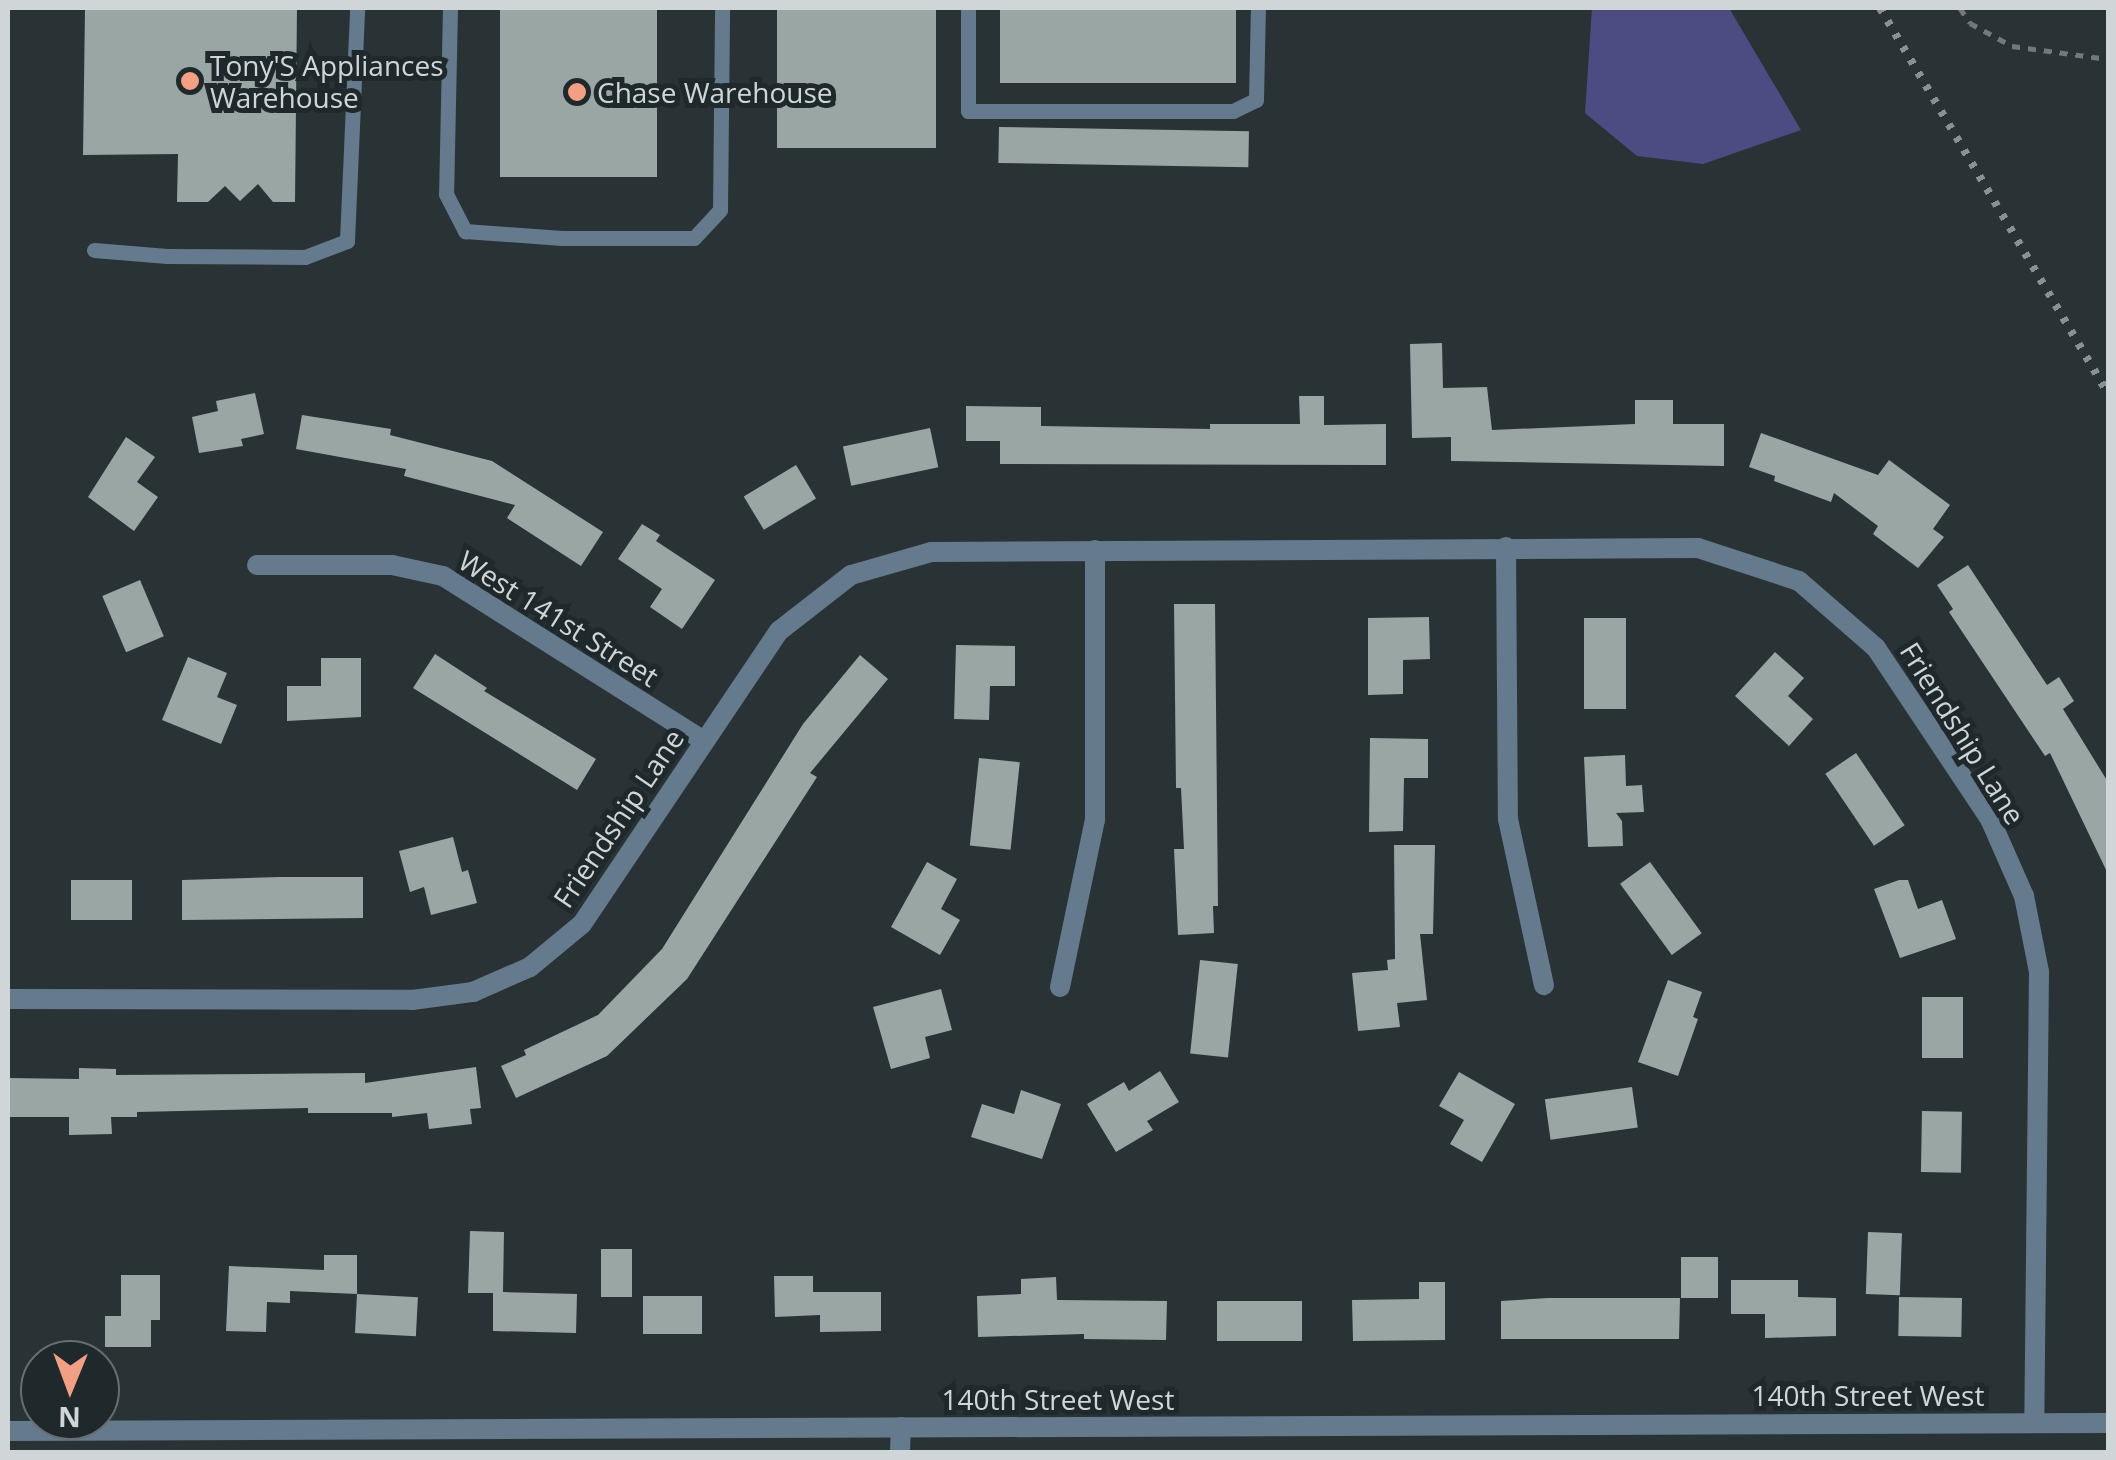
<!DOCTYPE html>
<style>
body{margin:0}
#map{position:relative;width:2116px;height:1460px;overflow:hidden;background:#293336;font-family:"Open Sans",sans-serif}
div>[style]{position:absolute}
.water>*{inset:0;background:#4d4c82}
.building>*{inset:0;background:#9aa6a3;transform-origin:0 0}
.path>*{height:5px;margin-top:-2.5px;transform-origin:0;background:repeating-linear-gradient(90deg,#71797b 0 8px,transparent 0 16px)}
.service>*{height:15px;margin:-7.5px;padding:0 7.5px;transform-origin:7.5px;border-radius:7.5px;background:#667a8e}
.minor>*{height:20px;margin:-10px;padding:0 10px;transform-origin:10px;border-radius:10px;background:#667a8e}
.rail>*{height:8px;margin-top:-4px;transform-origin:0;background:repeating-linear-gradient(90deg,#8a9194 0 5px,transparent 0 15px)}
.dots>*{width:28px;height:28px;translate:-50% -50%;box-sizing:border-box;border:5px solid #1f292c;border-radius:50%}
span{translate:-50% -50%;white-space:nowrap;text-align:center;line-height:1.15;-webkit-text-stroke:10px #1f292c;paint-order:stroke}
.poi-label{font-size:28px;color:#d0d6d8}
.left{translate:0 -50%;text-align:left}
.street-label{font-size:28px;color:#d0d6d8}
.frame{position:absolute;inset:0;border:10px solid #d0d6d8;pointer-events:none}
.north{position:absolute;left:20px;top:1340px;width:100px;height:100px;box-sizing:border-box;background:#1f292c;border:2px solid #666e71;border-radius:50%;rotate:181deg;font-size:28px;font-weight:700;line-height:40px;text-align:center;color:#d0d6d8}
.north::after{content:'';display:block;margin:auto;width:35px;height:45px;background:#f39f83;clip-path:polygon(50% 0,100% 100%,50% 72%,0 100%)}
</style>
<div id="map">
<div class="water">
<i style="clip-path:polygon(1592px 8px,1729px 8px,1801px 130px,1703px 164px,1637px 156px,1585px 113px)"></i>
</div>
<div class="building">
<i style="clip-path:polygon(85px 8px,297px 8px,295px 202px,273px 202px,258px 184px,240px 201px,225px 186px,208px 202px,177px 202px,178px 154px,83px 155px)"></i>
<i style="left:500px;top:8px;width:157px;height:169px"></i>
<i style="left:777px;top:8px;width:159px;height:140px"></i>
<i style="left:1000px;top:8px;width:236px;height:75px"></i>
<i style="left:999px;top:127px;width:250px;height:36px;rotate:1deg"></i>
<i style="clip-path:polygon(1442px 343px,1443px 388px,1487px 387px,1492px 430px,1635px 424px,1635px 400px,1673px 400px,1673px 424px,1724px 424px,1724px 466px,1451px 461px,1451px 437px,1412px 438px,1410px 344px)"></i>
<i style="clip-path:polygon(255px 393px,264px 434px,241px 439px,243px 446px,199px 453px,192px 417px,218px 411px,216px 401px)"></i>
<i style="clip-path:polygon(1299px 396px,1324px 396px,1324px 425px,1386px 424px,1386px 465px,1000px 464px,1000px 441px,966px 441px,966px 406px,1041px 407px,1041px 426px,1210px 429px,1210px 424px,1300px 424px)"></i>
<i style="clip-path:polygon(302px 415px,391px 429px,390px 435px,492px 461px,603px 532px,581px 566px,507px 518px,515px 505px,404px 476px,406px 469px,296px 449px)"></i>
<i style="left:930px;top:428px;width:40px;height:89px;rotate:78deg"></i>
<i style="clip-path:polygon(1761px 433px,1878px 475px,1889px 460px,1950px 505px,1933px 529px,1944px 537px,1918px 568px,1873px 534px,1878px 526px,1834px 493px,1831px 502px,1774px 481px,1775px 476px,1749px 467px)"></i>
<i style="clip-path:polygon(126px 437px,155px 457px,137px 482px,158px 497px,134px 531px,88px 497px)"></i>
<i style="left:796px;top:465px;width:39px;height:61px;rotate:59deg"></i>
<i style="clip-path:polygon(642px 524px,660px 535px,656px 541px,715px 580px,682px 629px,650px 607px,662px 589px,618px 559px)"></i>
<i style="clip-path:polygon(1968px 565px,2047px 685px,2059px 677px,2074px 701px,2063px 709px,2108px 782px,2108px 874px,2050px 753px,2045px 756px,1949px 612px,1953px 609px,1937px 585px)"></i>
<i style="left:140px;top:580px;width:61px;height:41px;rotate:67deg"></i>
<i style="clip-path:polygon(1174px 604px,1215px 604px,1218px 906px,1213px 906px,1214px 933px,1178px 935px,1174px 849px,1184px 849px,1181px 788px,1176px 788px)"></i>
<i style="clip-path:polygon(1429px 617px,1430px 659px,1403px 660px,1403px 694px,1368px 695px,1368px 618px)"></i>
<i style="left:1584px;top:618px;width:42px;height:91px"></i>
<i style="clip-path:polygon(956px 645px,1015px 646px,1015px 686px,990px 686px,989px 720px,954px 719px)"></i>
<i style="clip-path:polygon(1775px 652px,1804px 678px,1788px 696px,1813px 719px,1789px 746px,1735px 696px)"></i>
<i style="clip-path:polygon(435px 654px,487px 688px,484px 691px,596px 759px,577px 790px,413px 688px)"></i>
<i style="clip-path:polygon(860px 655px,888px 679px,810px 773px,817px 777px,687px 979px,607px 1056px,516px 1098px,501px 1066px,526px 1055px,524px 1050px,598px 1015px,662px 949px,803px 724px)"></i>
<i style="clip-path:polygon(188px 657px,227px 673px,217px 697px,237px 705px,221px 744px,162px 720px)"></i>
<i style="clip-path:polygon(321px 658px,361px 658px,361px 717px,287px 721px,287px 686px,321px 686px)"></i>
<i style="clip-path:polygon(1370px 738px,1428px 739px,1428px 778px,1404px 778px,1403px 831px,1369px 832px)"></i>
<i style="left:1856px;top:753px;width:87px;height:37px;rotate:56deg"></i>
<i style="clip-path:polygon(1625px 755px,1626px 786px,1642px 785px,1644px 812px,1616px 813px,1622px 821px,1623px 846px,1588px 847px,1584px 757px)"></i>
<i style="left:979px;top:758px;width:41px;height:88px;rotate:6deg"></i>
<i style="clip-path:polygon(453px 837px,462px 872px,468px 870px,477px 903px,431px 915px,424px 887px,410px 892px,399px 851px)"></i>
<i style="clip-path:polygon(1394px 845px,1435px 845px,1433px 934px,1420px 934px,1427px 1000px,1397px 1003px,1400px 1027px,1358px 1031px,1352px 973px,1388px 970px,1387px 960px,1395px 959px)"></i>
<i style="clip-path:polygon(927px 862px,957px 879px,941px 909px,960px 920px,940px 955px,891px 927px)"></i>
<i style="left:1650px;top:862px;width:88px;height:37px;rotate:54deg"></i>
<i style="clip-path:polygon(280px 877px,363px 877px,363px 918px,182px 920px,182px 880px)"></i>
<i style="left:71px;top:880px;width:61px;height:40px"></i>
<i style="clip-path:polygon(1899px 880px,1908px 880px,1918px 909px,1942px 900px,1956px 939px,1900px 958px,1874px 889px)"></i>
<i style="left:1200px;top:960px;width:38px;height:94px;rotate:6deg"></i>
<i style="clip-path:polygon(1668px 980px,1702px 992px,1693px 1017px,1698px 1019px,1678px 1076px,1638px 1062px)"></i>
<i style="clip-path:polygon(941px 989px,952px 1030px,925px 1037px,930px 1058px,891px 1069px,873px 1007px)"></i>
<i style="left:1922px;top:997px;width:41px;height:61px"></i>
<i style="clip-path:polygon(476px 1067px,481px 1108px,470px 1109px,472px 1124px,429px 1129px,427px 1113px,392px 1117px,392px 1113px,308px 1113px,308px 1108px,137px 1112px,137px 1117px,111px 1117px,112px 1134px,69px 1135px,69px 1117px,8px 1117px,8px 1078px,79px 1079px,79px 1068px,116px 1069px,116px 1075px,365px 1073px,365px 1083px)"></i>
<i style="clip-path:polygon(1160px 1071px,1179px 1102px,1147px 1121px,1153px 1130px,1116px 1152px,1087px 1104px,1124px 1082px,1129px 1091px)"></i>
<i style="clip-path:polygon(1459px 1072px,1515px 1104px,1482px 1162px,1450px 1144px,1464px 1120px,1439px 1106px)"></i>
<i style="left:1632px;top:1087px;width:41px;height:88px;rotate:82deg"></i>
<i style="clip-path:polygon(1021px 1090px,1061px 1104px,1042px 1159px,971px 1137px,982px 1104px,1014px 1114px)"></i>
<i style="left:1922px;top:1111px;width:40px;height:61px;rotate:1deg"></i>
<i style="clip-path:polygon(470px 1231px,504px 1232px,503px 1292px,577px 1294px,576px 1333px,493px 1331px,493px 1293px,468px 1293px)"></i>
<i style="left:1868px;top:1232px;width:34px;height:62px;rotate:2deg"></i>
<i style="left:601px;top:1249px;width:31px;height:48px"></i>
<i style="clip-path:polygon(324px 1255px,357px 1255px,357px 1294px,290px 1291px,290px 1303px,267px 1302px,266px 1332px,226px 1331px,229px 1266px,324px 1270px)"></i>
<i style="left:1681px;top:1257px;width:37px;height:41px"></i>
<i style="clip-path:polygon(121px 1275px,160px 1275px,160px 1320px,151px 1320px,151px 1347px,105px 1347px,105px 1316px,121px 1316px)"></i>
<i style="clip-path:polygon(774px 1276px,813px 1276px,813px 1292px,881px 1292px,881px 1331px,820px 1332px,820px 1315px,775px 1317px)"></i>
<i style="clip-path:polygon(1056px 1277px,1057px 1300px,1167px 1301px,1166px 1340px,1084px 1339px,1084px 1334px,978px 1337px,977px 1296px,1021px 1294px,1021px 1279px)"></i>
<i style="clip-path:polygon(1731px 1280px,1798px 1280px,1798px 1297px,1836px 1298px,1836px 1336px,1765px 1338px,1765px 1314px,1731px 1314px)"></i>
<i style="clip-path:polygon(1419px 1282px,1445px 1282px,1445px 1340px,1353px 1341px,1352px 1300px,1419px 1299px)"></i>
<i style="left:357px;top:1294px;width:61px;height:39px;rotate:3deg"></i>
<i style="left:643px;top:1296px;width:59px;height:38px"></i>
<i style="left:1899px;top:1297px;width:63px;height:39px;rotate:1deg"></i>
<i style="clip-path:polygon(1548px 1298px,1680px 1298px,1679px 1339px,1501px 1339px,1501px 1301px)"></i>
<i style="left:1217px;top:1301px;width:85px;height:40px"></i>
</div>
<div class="path">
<i style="left:1960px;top:8px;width:18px;rotate:56deg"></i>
<i style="left:1970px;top:23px;width:48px;rotate:28.7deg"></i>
<i style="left:2012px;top:46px;width:97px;rotate:7.7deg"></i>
</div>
<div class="service">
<i style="left:450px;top:8px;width:186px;rotate:91.2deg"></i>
<i style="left:446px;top:194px;width:42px;rotate:62.8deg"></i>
<i style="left:465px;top:231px;width:97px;rotate:4.1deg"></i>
<i style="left:562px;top:238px;width:132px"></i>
<i style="left:694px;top:238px;width:38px;rotate:-47deg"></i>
<i style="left:720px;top:210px;width:202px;rotate:-89.4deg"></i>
<i style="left:968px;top:8px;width:103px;rotate:90deg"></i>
<i style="left:968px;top:111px;width:265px"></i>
<i style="left:1233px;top:111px;width:25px;rotate:-26deg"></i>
<i style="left:1256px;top:100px;width:92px;rotate:-88.8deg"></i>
<i style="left:94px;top:250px;width:73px;rotate:4.7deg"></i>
<i style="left:167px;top:256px;width:138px;rotate:0.4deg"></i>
<i style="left:305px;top:257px;width:45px;rotate:-20.9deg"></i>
<i style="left:347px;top:241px;width:233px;rotate:-87.5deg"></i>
</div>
<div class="minor">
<i style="left:1506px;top:547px;width:272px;rotate:89.6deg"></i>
<i style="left:1508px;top:819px;width:170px;rotate:77.8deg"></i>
<i style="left:257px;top:565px;width:135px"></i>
<i style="left:392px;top:565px;width:52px;rotate:12.2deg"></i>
<i style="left:443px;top:576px;width:309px;rotate:32.3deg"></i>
<i style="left:1060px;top:987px;width:171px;rotate:-78.2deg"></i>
<i style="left:1095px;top:820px;width:270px;rotate:-90deg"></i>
<i style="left:8px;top:999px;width:404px;rotate:0.1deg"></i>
<i style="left:412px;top:1000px;width:62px;rotate:-7.5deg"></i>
<i style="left:473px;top:992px;width:62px;rotate:-23.7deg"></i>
<i style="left:530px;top:967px;width:67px;rotate:-39.6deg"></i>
<i style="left:582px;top:924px;width:353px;rotate:-56.1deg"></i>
<i style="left:779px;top:631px;width:91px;rotate:-37.9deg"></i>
<i style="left:851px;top:575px;width:83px;rotate:-16deg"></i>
<i style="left:931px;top:552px;width:767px;rotate:-0.3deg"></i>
<i style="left:1698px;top:548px;width:106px;rotate:18.1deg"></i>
<i style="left:1799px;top:581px;width:102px;rotate:41deg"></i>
<i style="left:1876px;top:648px;width:206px;rotate:56.3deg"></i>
<i style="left:1990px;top:819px;width:84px;rotate:66.2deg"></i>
<i style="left:2024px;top:896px;width:77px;rotate:78.8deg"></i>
<i style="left:2039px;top:972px;width:450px;rotate:90.6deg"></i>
<i style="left:8px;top:1431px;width:2100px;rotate:-0.22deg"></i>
<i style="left:900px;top:1452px;width:25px;rotate:-88deg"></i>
</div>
<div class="rail">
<i style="left:1880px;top:8px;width:448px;rotate:59.4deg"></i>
</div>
<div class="dots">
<i style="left:190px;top:81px;background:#f39f83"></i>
<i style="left:577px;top:92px;background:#f39f83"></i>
</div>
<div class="poi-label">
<span class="left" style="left:210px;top:81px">Tony'S Appliances<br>Warehouse</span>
<span class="left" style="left:597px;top:92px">Chase Warehouse</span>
</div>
<div class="street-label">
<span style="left:559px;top:618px;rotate:32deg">West 141st Street</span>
<span style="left:1963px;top:733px;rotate:58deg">Friendship Lane</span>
<span style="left:618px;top:818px;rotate:-56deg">Friendship Lane</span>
<span style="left:1868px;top:1395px">140th Street West</span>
<span style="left:1058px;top:1399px">140th Street West</span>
</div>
<div class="frame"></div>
<div class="north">N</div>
</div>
